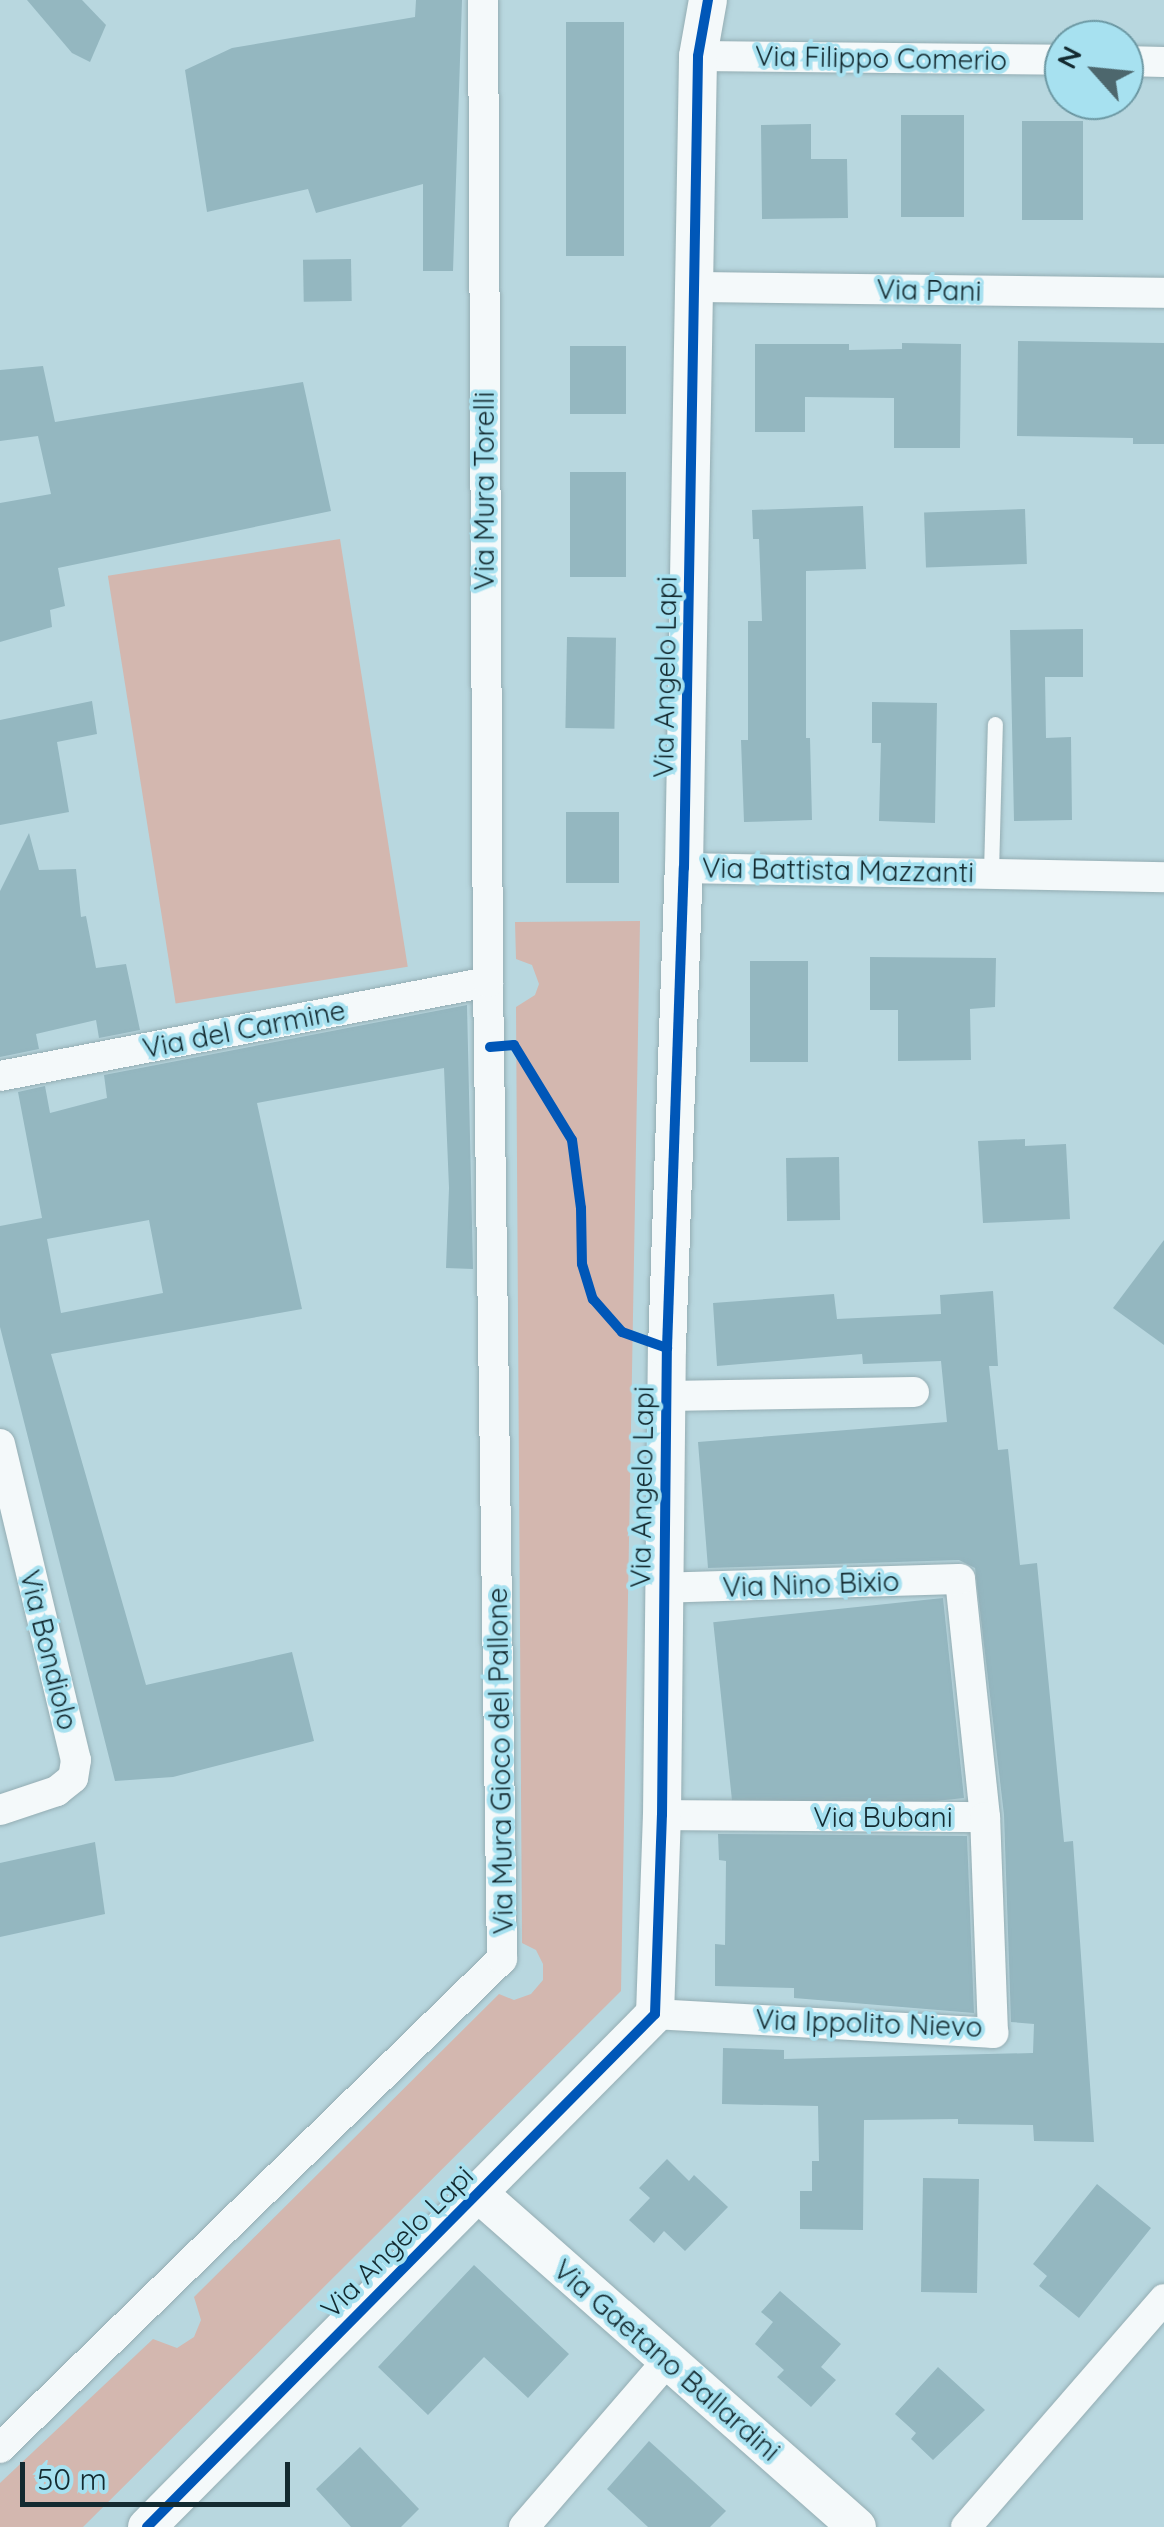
<!DOCTYPE html>
<style>
body{margin:0}
#map{position:relative;width:1164px;height:2527px;overflow:hidden;background:#b8d7df;font-family:Quicksand,sans-serif}
div>[style]{position:absolute}
.green>*{inset:0;background:#d3b7af;transform-origin:0 0}
.building>*{inset:0;background:#94b7c0;transform-origin:0 0}
.roads{filter:drop-shadow(0 0 2px #94adb3) drop-shadow(0 0 2px #94adb3)}
.service>*{height:15px;margin:-7.5px;padding:0 7.5px;transform-origin:7.5px;border-radius:7.5px;background:#f4f9fa}
.minor>*{height:30px;margin:-15px;padding:0 15px;transform-origin:15px;border-radius:15px;background:#f4f9fa}
.tertiary>*{height:38px;margin:-19px;padding:0 19px;transform-origin:19px;border-radius:19px;background:#f4f9fa}
.cycleway>*{height:10px;margin:-5px;padding:0 5px;transform-origin:5px;border-radius:5px;background:#0057b8}
span{translate:-50% -50%;white-space:nowrap;text-align:center;line-height:1.15;-webkit-text-stroke:8px #a7e1f0;paint-order:stroke}
.street-label{font-size:28px;color:#132a30}
.north{position:absolute;left:1044px;top:20px;width:100px;height:100px;box-sizing:border-box;background:#a7e1f0;border:2px solid #6c98a3;border-radius:50%;rotate:297deg;font-size:28px;font-weight:700;line-height:40px;text-align:center;color:#132a30}
.north::after{content:'';display:block;margin:auto;width:35px;height:45px;background:#4d676d;clip-path:polygon(50% 0,100% 100%,50% 72%,0 100%)}
.scale{position:absolute;left:20px;top:2462px;width:270px;height:45px;box-sizing:border-box;border:5px solid #132a30;border-top:0;padding-left:12px;font-size:30px;line-height:35px;white-space:nowrap;color:#132a30;-webkit-text-stroke:8px #a7e1f0;paint-order:stroke}
</style>
<div id="map">
<div class="green">
<i style="left:340px;top:539px;width:433px;height:235px;rotate:81deg"></i>
<i style="clip-path:polygon(640px 921px,621px 1991px,83px 2527px,0 2527px,0 2483px,153px 2339px,177px 2348px,194px 2337px,201px 2320px,194px 2297px,499px 1994px,514px 2000px,531px 1994px,543px 1980px,543px 1964px,536px 1950px,522px 1943px,516px 1007px,535px 995px,539px 984px,532px 965px,516px 959px,515px 922px)"></i>
</div>
<div class="building">
<i style="clip-path:polygon(27px 0,82px 0,106px 25px,90px 62px,72px 53px)"></i>
<i style="clip-path:polygon(416px 0,462px 0,453px 271px,423px 271px,423px 184px,316px 213px,308px 189px,207px 212px,185px 70px,232px 48px,415px 17px)"></i>
<i style="left:624px;top:22px;width:234px;height:58px;rotate:90deg"></i>
<i style="left:901px;top:115px;width:63px;height:102px"></i>
<i style="left:1022px;top:121px;width:61px;height:99px"></i>
<i style="clip-path:polygon(811px 124px,811px 159px,847px 159px,848px 218px,762px 219px,761px 125px)"></i>
<i style="left:351px;top:259px;width:42px;height:48px;rotate:89deg"></i>
<i style="clip-path:polygon(1018px 341px,1164px 343px,1164px 444px,1133px 444px,1133px 438px,1017px 436px)"></i>
<i style="clip-path:polygon(902px 343px,961px 344px,960px 448px,894px 448px,894px 398px,805px 397px,805px 432px,755px 432px,755px 344px,849px 344px,849px 350px,902px 349px)"></i>
<i style="left:570px;top:346px;width:56px;height:68px"></i>
<i style="clip-path:polygon(43px 366px,55px 422px,303px 382px,331px 511px,58px 568px,65px 606px,50px 610px,52px 627px,0 642px,0 503px,51px 494px,38px 436px,0 441px,0 370px)"></i>
<i style="left:570px;top:472px;width:56px;height:105px"></i>
<i style="clip-path:polygon(863px 506px,866px 569px,806px 571px,806px 738px,810px 738px,812px 820px,744px 822px,741px 740px,748px 740px,748px 621px,762px 621px,759px 539px,753px 539px,752px 510px)"></i>
<i style="left:1025px;top:509px;width:55px;height:101px;rotate:88deg"></i>
<i style="clip-path:polygon(1083px 629px,1083px 677px,1045px 677px,1046px 738px,1071px 737px,1072px 820px,1014px 821px,1010px 630px)"></i>
<i style="left:567px;top:637px;width:49px;height:91px;rotate:1deg"></i>
<i style="clip-path:polygon(92px 701px,97px 734px,57px 742px,69px 812px,0 825px,0 720px)"></i>
<i style="clip-path:polygon(872px 702px,937px 703px,935px 823px,879px 821px,881px 743px,872px 743px)"></i>
<i style="left:566px;top:812px;width:53px;height:71px"></i>
<i style="clip-path:polygon(29px 833px,39px 870px,76px 869px,81px 917px,86px 916px,96px 968px,126px 964px,140px 1030px,99px 1038px,96px 1020px,36px 1034px,39px 1049px,0 1057px,0 891px)"></i>
<i style="clip-path:polygon(870px 957px,996px 958px,995px 1007px,970px 1009px,971px 1060px,898px 1061px,898px 1010px,870px 1010px)"></i>
<i style="left:750px;top:961px;width:58px;height:101px"></i>
<i style="clip-path:polygon(evenodd,467px 1005px,473px 1269px,446px 1268px,449px 1188px,444px 1068px,257px 1103px,302px 1309px,51px 1354px,146px 1685px,292px 1652px,314px 1741px,173px 1777px,115px 1781px,0 1327px,0 1226px,42px 1218px,18px 1092px,45px 1086px,50px 1113px,107px 1098px,104px 1075px,467px 1005px,149px 1220px,163px 1293px,61px 1313px,47px 1239px,149px 1220px)"></i>
<i style="clip-path:polygon(1025px 1139px,1025px 1146px,1066px 1144px,1070px 1219px,983px 1223px,978px 1141px)"></i>
<i style="left:839px;top:1157px;width:63px;height:53px;rotate:89deg"></i>
<i style="clip-path:polygon(1164px 1240px,1164px 1345px,1113px 1308px)"></i>
<i style="clip-path:polygon(993px 1291px,998px 1366px,989px 1366px,998px 1450px,1008px 1449px,1020px 1565px,1037px 1563px,1064px 1842px,1073px 1841px,1094px 2142px,1034px 2141px,1033px 2125px,958px 2124px,958px 2119px,864px 2120px,863px 2230px,800px 2229px,800px 2191px,812px 2191px,812px 2161px,819px 2161px,818px 2106px,722px 2104px,723px 2048px,784px 2050px,784px 2059px,1033px 2053px,1034px 2024px,1011px 2022px,1004px 1815px,975px 1568px,959px 1560px,708px 1568px,698px 1442px,947px 1422px,941px 1361px,863px 1364px,862px 1354px,717px 1366px,713px 1303px,834px 1294px,837px 1319px,941px 1314px,940px 1295px)"></i>
<i style="left:943px;top:1598px;width:201px;height:231px;rotate:84deg"></i>
<i style="clip-path:polygon(718px 1834px,967px 1836px,974px 2013px,794px 1998px,794px 1988px,715px 1986px,715px 1944px,725px 1945px,726px 1861px,719px 1860px)"></i>
<i style="clip-path:polygon(95px 1842px,105px 1914px,0 1937px,0 1863px)"></i>
<i style="clip-path:polygon(667px 2159px,689px 2181px,694px 2175px,728px 2207px,685px 2251px,664px 2231px,654px 2243px,629px 2220px,650px 2198px,639px 2188px)"></i>
<i style="left:923px;top:2178px;width:56px;height:114px;rotate:1deg"></i>
<i style="clip-path:polygon(1097px 2184px,1151px 2228px,1079px 2318px,1039px 2286px,1047px 2276px,1033px 2264px)"></i>
<i style="clip-path:polygon(474px 2265px,569px 2354px,528px 2398px,484px 2357px,428px 2415px,378px 2367px)"></i>
<i style="clip-path:polygon(780px 2291px,841px 2344px,821px 2367px,836px 2380px,811px 2407px,777px 2377px,784px 2370px,755px 2344px,773px 2322px,761px 2312px)"></i>
<i style="clip-path:polygon(938px 2367px,985px 2410px,933px 2460px,911px 2439px,916px 2433px,895px 2414px)"></i>
<i style="clip-path:polygon(649px 2441px,726px 2511px,710px 2527px,648px 2527px,607px 2489px)"></i>
<i style="clip-path:polygon(360px 2447px,419px 2509px,401px 2527px,351px 2527px,316px 2489px)"></i>
</div>
<div class="roads">
<div class="service">
<i style="left:991px;top:872px;width:148px;rotate:-88.5deg"></i>
</div>
<div class="minor">
<i style="left:698px;top:56px;width:366px;rotate:0.6deg"></i>
<i style="left:1124px;top:61px;width:40px;rotate:1.4deg"></i>
<i style="left:693px;top:287px;width:471px;rotate:0.7deg"></i>
<i style="left:684px;top:868px;width:480px;rotate:1.1deg"></i>
<i style="left:0;top:1076px;width:497px;rotate:-10.9deg"></i>
<i style="left:666px;top:1396px;width:248px;rotate:-0.9deg"></i>
<i style="left:0;top:1444px;width:325px;rotate:76.5deg"></i>
<i style="left:76px;top:1760px;width:18px;rotate:99deg"></i>
<i style="left:73px;top:1778px;width:21px;rotate:141deg"></i>
<i style="left:57px;top:1791px;width:60px;rotate:161.6deg"></i>
<i style="left:662px;top:1815px;width:323px;rotate:0.4deg"></i>
<i style="left:985px;top:1817px;width:239px;rotate:-96deg"></i>
<i style="left:960px;top:1579px;width:298px;rotate:178.3deg"></i>
<i style="left:655px;top:2014px;width:339px;rotate:3.2deg"></i>
<i style="left:993px;top:2033px;width:216px;rotate:-92.1deg"></i>
<i style="left:0;top:2448px;width:701px;rotate:-44.25deg"></i>
<i style="left:502px;top:1959px;width:977px;rotate:-90.82deg"></i>
<i style="left:488px;top:982px;width:982px;rotate:-90.29deg"></i>
<i style="left:524px;top:2527px;width:221px;rotate:-49.2deg"></i>
<i style="left:966px;top:2527px;width:302px;rotate:-49deg"></i>
</div>
<div class="tertiary">
<i style="left:478px;top:2193px;width:505px;rotate:41.39deg"></i>
<i style="left:147px;top:2527px;width:722px;rotate:-45.28deg"></i>
<i style="left:655px;top:2014px;width:199px;rotate:-88deg"></i>
<i style="left:662px;top:1815px;width:467px;rotate:-89.4deg"></i>
<i style="left:667px;top:1348px;width:480px;rotate:-88deg"></i>
<i style="left:684px;top:868px;width:812px;rotate:-89.01deg"></i>
<i style="left:698px;top:56px;width:57px;rotate:-79.9deg"></i>
</div>
</div>
<div class="cycleway">
<i style="left:490px;top:1047px;width:24px;rotate:-5deg"></i>
<i style="left:514px;top:1045px;width:111px;rotate:58.6deg"></i>
<i style="left:572px;top:1140px;width:69px;rotate:82.5deg"></i>
<i style="left:581px;top:1208px;width:56px;rotate:89deg"></i>
<i style="left:582px;top:1264px;width:37px;rotate:73deg"></i>
<i style="left:593px;top:1299px;width:44px;rotate:48.7deg"></i>
<i style="left:622px;top:1332px;width:48px;rotate:19.6deg"></i>
<i style="left:147px;top:2527px;width:722px;rotate:-45.28deg"></i>
<i style="left:655px;top:2014px;width:199px;rotate:-88deg"></i>
<i style="left:662px;top:1815px;width:467px;rotate:-89.4deg"></i>
<i style="left:667px;top:1348px;width:480px;rotate:-88deg"></i>
<i style="left:684px;top:868px;width:812px;rotate:-89.01deg"></i>
<i style="left:698px;top:56px;width:57px;rotate:-79.9deg"></i>
</div>
<div class="street-label">
<span style="left:881px;top:58px;rotate:1deg">Via Filippo Comerio</span>
<span style="left:929px;top:290px;rotate:1deg">Via Pani</span>
<span style="left:484px;top:491px;rotate:-90deg">Via Mura Torelli</span>
<span style="left:665px;top:677px;rotate:-89deg">Via Angelo Lapi</span>
<span style="left:838px;top:870px;rotate:1deg">Via Battista Mazzanti</span>
<span style="left:244px;top:1029px;rotate:-11deg">Via del Carmine</span>
<span style="left:642px;top:1487px;rotate:-89deg">Via Angelo Lapi</span>
<span style="left:811px;top:1584px;rotate:-2deg">Via Nino Bixio</span>
<span style="left:49px;top:1650px;rotate:76deg">Via Bondiolo</span>
<span style="left:500px;top:1761px;rotate:-91deg">Via Mura Gioco del Pallone</span>
<span style="left:883px;top:1817px">Via Bubani</span>
<span style="left:869px;top:2023px;rotate:2deg">Via Ippolito Nievo</span>
<span style="left:397px;top:2242px;rotate:-45deg">Via Angelo Lapi</span>
<span style="left:667px;top:2360px;rotate:41deg">Via Gaetano Ballardini</span>
</div>
<div class="north">N</div>
<div class="scale">50 m</div>
</div>
